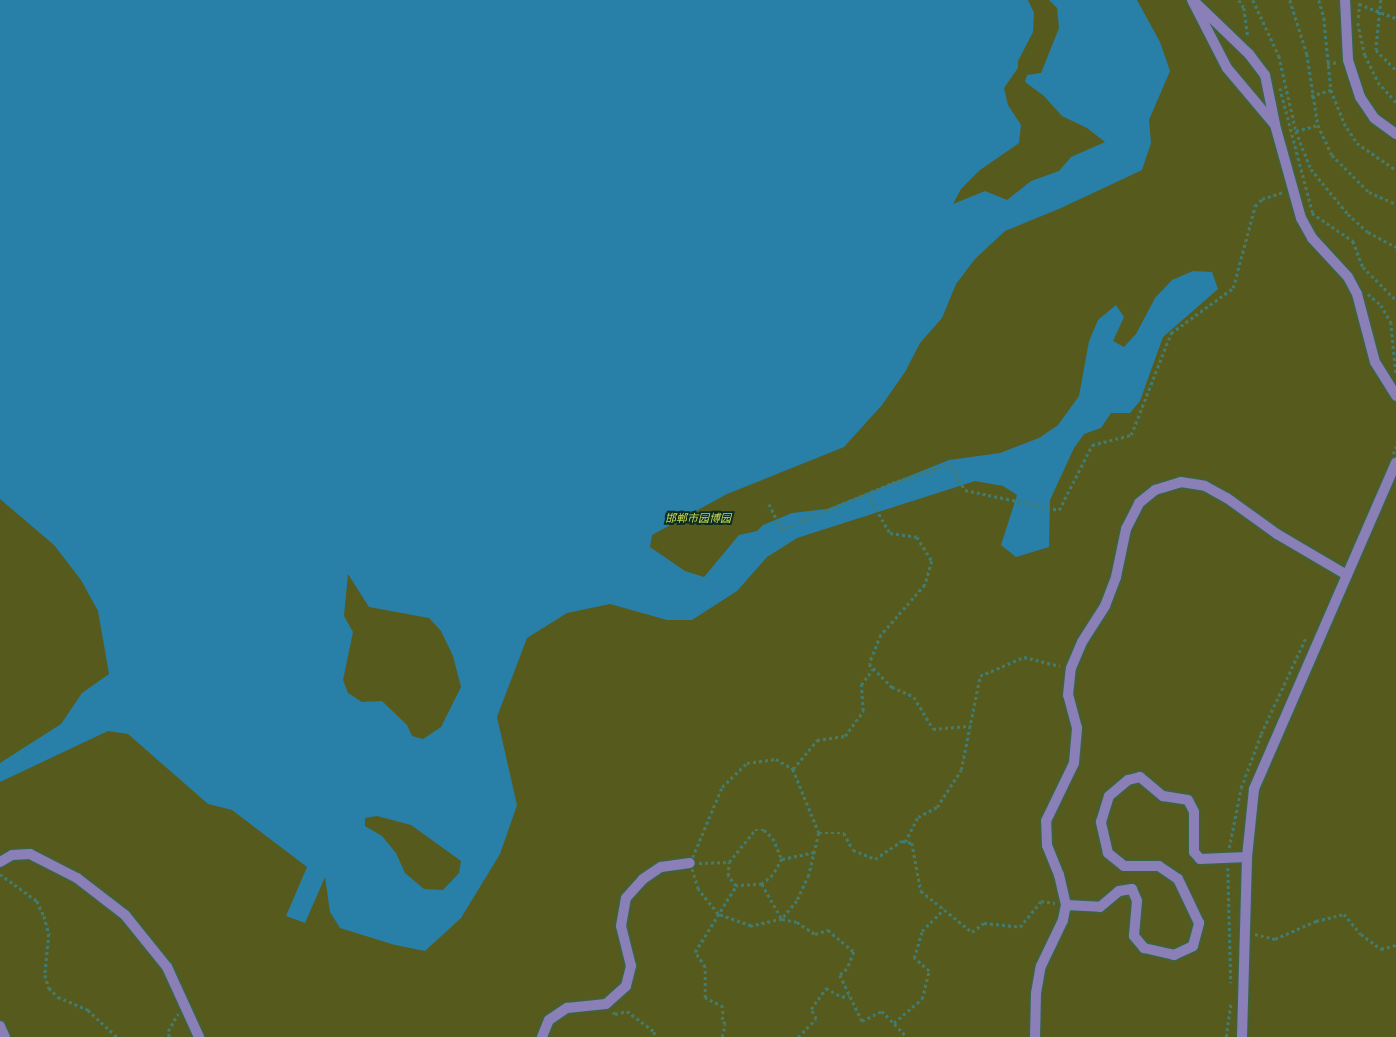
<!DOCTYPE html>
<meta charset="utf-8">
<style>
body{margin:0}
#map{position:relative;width:1396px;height:1037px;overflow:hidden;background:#074a3b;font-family:Merriweather,"Noto Sans SC",serif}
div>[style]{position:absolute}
.green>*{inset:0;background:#565b1d;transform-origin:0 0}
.water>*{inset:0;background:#287fa8}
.path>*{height:2.5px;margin-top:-1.25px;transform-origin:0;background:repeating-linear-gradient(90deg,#437c6e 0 3px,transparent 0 6px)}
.roads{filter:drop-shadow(0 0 1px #2d6a5c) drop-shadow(0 0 1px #2d6a5c)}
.minor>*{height:10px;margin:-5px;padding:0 5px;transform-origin:5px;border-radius:5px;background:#8b7fb7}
span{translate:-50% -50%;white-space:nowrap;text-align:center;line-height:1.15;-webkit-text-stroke:4px #0a2c23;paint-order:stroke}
.park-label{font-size:11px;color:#d0da52;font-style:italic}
</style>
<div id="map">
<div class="green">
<i style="left:0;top:0;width:1396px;height:1037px"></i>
</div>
<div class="water">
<i style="clip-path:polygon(evenodd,0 0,1028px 0,1034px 13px,1033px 32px,1018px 61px,1018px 68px,1004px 88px,1008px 105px,1021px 125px,1019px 143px,980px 170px,961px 189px,953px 204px,985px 191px,1007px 200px,1031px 181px,1059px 171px,1071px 157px,1105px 142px,1087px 128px,1062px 116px,1044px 96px,1025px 82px,1027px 75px,1041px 73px,1059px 28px,1057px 8px,1049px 0,1137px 0,1160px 42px,1170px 71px,1149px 120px,1151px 143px,1142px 170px,1061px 208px,1005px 231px,975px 259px,956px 284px,942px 318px,920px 343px,905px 372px,882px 405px,844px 447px,727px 494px,652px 535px,650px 547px,685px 571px,704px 577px,739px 535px,757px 531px,763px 525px,792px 513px,827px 509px,949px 460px,1000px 453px,1039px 438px,1058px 425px,1079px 396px,1089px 341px,1098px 320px,1116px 305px,1124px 317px,1113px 341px,1124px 347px,1136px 334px,1155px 298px,1172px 280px,1193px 271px,1212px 272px,1218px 289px,1163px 337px,1140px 401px,1130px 413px,1111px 413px,1101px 428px,1084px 434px,1074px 448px,1050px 500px,1049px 547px,1016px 557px,1001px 545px,1017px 495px,1003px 486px,975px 481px,797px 538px,767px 557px,737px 591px,692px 620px,667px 620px,610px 604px,567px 613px,527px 638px,497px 717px,517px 805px,500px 854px,461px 918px,425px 951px,395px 945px,340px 928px,330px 912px,325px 877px,305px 923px,286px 916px,307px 867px,232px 810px,208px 804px,128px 734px,108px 731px,0 782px,0 763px,61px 724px,82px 693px,109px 674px,98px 611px,81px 580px,54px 545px,0 499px,0 0,348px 574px,369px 607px,429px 618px,441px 631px,453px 656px,461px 687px,441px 727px,423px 739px,412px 736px,407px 725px,382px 701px,362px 702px,348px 693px,343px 680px,353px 632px,344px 616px,348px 574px,0 0,377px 816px,411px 825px,461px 861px,459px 873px,443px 890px,424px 889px,405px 873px,396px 853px,382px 836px,365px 826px,365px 818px,377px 816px)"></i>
</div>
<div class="path">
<i style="left:1239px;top:0;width:9px;rotate:58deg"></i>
<i style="left:1244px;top:8px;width:30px;rotate:82deg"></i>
<i style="left:1253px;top:0;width:62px;rotate:65.1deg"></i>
<i style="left:1279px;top:56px;width:77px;rotate:77.2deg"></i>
<i style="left:1296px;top:131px;width:41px;rotate:68.5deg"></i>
<i style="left:1311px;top:169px;width:58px;rotate:50.6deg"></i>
<i style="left:1348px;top:214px;width:27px;rotate:42deg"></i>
<i style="left:1368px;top:232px;width:32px;rotate:28deg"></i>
<i style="left:1290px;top:0;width:57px;rotate:72.5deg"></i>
<i style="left:1307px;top:54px;width:72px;rotate:81.2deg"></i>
<i style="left:1318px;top:125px;width:33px;rotate:65deg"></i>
<i style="left:1332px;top:155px;width:52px;rotate:45deg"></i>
<i style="left:1369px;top:192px;width:30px;rotate:24deg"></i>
<i style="left:1319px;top:0;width:19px;rotate:74deg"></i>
<i style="left:1324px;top:18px;width:72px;rotate:84.4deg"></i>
<i style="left:1331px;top:90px;width:35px;rotate:68deg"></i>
<i style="left:1344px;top:123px;width:24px;rotate:57deg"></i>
<i style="left:1357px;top:143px;width:47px;rotate:34.7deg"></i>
<i style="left:1381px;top:0;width:50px;rotate:95.7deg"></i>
<i style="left:1376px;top:50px;width:28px;rotate:45deg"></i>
<i style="left:1359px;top:4px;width:40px;rotate:21deg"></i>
<i style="left:1358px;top:18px;width:18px;rotate:-84deg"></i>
<i style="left:1358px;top:23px;width:33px;rotate:78deg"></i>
<i style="left:1365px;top:55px;width:30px;rotate:64deg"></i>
<i style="left:1378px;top:82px;width:27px;rotate:48deg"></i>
<i style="left:1327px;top:64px;width:11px;rotate:-10deg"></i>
<i style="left:1280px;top:88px;width:130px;rotate:75.3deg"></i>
<i style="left:1311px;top:96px;width:21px;rotate:-17deg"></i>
<i style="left:1296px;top:131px;width:23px;rotate:-15deg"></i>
<i style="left:1312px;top:213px;width:50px;rotate:34.3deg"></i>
<i style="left:1353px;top:241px;width:28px;rotate:69deg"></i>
<i style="left:1363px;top:267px;width:47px;rotate:45deg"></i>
<i style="left:1368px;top:294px;width:17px;rotate:40deg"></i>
<i style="left:1381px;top:305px;width:20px;rotate:60deg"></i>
<i style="left:1391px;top:322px;width:52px;rotate:84.5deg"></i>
<i style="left:1393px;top:454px;width:8px;rotate:-67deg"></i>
<i style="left:867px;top:493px;width:46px;rotate:60.1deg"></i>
<i style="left:890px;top:533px;width:27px;rotate:8deg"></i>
<i style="left:917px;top:537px;width:28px;rotate:58deg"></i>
<i style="left:932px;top:561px;width:25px;rotate:106deg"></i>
<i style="left:925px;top:585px;width:67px;rotate:131.3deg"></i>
<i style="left:881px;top:635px;width:31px;rotate:112deg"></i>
<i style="left:869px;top:664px;width:33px;rotate:45deg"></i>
<i style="left:892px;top:687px;width:24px;rotate:24deg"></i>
<i style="left:914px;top:697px;width:37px;rotate:59deg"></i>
<i style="left:933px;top:729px;width:38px;rotate:-5deg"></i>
<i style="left:769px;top:504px;width:28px;rotate:63deg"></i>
<i style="left:782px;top:529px;width:119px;rotate:-22.7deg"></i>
<i style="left:892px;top:483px;width:61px;rotate:-18.1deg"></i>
<i style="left:950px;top:464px;width:30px;rotate:60deg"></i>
<i style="left:965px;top:490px;width:96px;rotate:12deg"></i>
<i style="left:1059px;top:510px;width:73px;rotate:-63.1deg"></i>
<i style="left:1092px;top:445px;width:40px;rotate:-14.4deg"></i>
<i style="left:1131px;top:435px;width:110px;rotate:-68.6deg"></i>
<i style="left:1171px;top:333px;width:77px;rotate:-36deg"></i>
<i style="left:1233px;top:288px;width:85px;rotate:-75deg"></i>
<i style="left:1255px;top:206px;width:10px;rotate:-45deg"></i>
<i style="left:1262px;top:199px;width:22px;rotate:-18deg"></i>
<i style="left:776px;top:759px;width:20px;rotate:30deg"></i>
<i style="left:793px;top:769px;width:69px;rotate:67.9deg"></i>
<i style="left:819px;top:833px;width:43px;rotate:103.4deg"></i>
<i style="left:809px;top:875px;width:29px;rotate:115deg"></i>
<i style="left:797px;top:901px;width:23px;rotate:130deg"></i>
<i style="left:782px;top:919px;width:32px;rotate:167deg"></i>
<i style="left:751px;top:926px;width:35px;rotate:-160deg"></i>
<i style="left:718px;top:914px;width:32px;rotate:-129deg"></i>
<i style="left:698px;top:889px;width:27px;rotate:-107deg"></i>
<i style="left:690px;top:863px;width:82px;rotate:-67.2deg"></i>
<i style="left:722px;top:787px;width:35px;rotate:-44deg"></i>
<i style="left:747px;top:763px;width:29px;rotate:-8deg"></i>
<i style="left:793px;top:769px;width:38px;rotate:-50deg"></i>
<i style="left:817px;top:740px;width:28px;rotate:-8deg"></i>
<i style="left:845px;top:736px;width:31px;rotate:-54deg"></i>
<i style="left:863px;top:711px;width:26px;rotate:-94deg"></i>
<i style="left:861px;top:685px;width:20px;rotate:-53deg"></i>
<i style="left:755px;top:830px;width:9px"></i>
<i style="left:764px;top:830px;width:12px;rotate:42deg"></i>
<i style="left:773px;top:838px;width:23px;rotate:67deg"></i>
<i style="left:782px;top:859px;width:18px;rotate:119deg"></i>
<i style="left:773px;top:875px;width:14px;rotate:141deg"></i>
<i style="left:762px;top:884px;width:26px;rotate:176deg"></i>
<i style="left:736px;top:886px;width:13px;rotate:-129deg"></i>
<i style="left:728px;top:876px;width:14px;rotate:-86deg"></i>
<i style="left:729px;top:862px;width:41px;rotate:-50.9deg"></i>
<i style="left:819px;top:833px;width:25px"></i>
<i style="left:844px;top:833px;width:19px;rotate:62deg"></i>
<i style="left:853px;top:850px;width:24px;rotate:22deg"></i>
<i style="left:875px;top:859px;width:32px;rotate:-34deg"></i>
<i style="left:902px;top:841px;width:10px;rotate:11deg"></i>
<i style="left:912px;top:843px;width:49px;rotate:79.4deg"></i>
<i style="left:921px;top:891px;width:65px;rotate:38.8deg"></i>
<i style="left:972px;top:932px;width:15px;rotate:-37deg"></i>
<i style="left:984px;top:923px;width:36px;rotate:6deg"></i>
<i style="left:1020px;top:927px;width:33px;rotate:-51deg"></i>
<i style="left:1041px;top:901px;width:14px;rotate:8deg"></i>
<i style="left:905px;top:842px;width:28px;rotate:-63deg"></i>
<i style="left:918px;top:817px;width:21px;rotate:-28deg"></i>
<i style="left:937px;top:807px;width:44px;rotate:-57deg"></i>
<i style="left:961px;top:770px;width:96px;rotate:-78.6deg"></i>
<i style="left:980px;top:676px;width:48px;rotate:-23.4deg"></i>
<i style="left:1024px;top:657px;width:37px;rotate:14deg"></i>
<i style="left:1229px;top:848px;width:61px;rotate:-78.7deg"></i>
<i style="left:1241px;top:788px;width:58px;rotate:-69.7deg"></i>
<i style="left:1261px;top:734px;width:107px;rotate:-65.1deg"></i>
<i style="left:782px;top:859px;width:34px;rotate:-12deg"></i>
<i style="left:699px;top:863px;width:30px;rotate:-2deg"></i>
<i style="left:1228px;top:868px;width:115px;rotate:88.5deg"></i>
<i style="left:0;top:874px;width:46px;rotate:36.1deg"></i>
<i style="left:37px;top:901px;width:17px;rotate:65deg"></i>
<i style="left:44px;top:916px;width:19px;rotate:74deg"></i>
<i style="left:49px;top:934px;width:41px;rotate:95.6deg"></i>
<i style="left:45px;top:975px;width:14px;rotate:73deg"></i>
<i style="left:49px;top:988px;width:13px;rotate:45deg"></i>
<i style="left:58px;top:997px;width:33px;rotate:23deg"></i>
<i style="left:88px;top:1010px;width:40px;rotate:43deg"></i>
<i style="left:762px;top:884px;width:40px;rotate:60.3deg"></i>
<i style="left:782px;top:919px;width:15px;rotate:11deg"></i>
<i style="left:797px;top:922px;width:22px;rotate:34deg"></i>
<i style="left:815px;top:934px;width:14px;rotate:-17deg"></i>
<i style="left:828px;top:930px;width:34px;rotate:40deg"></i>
<i style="left:854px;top:952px;width:18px;rotate:112deg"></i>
<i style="left:847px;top:969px;width:9px;rotate:139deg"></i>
<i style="left:840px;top:975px;width:51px;rotate:64.4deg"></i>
<i style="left:862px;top:1021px;width:22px;rotate:-27deg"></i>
<i style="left:882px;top:1011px;width:36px;rotate:46deg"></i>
<i style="left:1255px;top:934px;width:21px;rotate:14deg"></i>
<i style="left:1275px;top:939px;width:45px;rotate:-23.7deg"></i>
<i style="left:1316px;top:921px;width:29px;rotate:-14deg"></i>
<i style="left:1344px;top:914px;width:26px;rotate:50deg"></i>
<i style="left:1361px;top:934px;width:25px;rotate:37deg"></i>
<i style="left:1381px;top:949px;width:16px;rotate:-15deg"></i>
<i style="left:613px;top:1012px;width:3px;rotate:45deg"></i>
<i style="left:615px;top:1014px;width:12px;rotate:-14deg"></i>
<i style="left:627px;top:1011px;width:35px;rotate:37deg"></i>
<i style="left:655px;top:1032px;width:5px;rotate:112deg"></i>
<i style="left:894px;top:1023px;width:37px;rotate:-41deg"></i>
<i style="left:922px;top:999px;width:29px;rotate:-76deg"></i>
<i style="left:929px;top:971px;width:20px;rotate:-139deg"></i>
<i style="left:914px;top:958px;width:28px;rotate:-73deg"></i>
<i style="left:922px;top:931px;width:31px;rotate:-45deg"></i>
<i style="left:169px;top:1037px;width:6px;rotate:-99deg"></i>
<i style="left:168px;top:1031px;width:20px;rotate:-60deg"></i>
<i style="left:722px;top:1037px;width:13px;rotate:-77deg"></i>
<i style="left:725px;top:1024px;width:5px;rotate:-127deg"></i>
<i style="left:722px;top:1020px;width:13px;rotate:-86deg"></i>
<i style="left:723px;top:1007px;width:20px;rotate:-153deg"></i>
<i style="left:705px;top:998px;width:31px;rotate:-90deg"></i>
<i style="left:705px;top:967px;width:18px;rotate:-124deg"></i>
<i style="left:695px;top:952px;width:78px;rotate:-58.2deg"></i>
<i style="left:798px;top:1037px;width:25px;rotate:-45deg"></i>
<i style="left:816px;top:1019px;width:11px;rotate:-117deg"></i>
<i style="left:811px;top:1009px;width:26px;rotate:-54deg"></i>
<i style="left:826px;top:988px;width:18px;rotate:29deg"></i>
<i style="left:842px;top:997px;width:7px;rotate:-16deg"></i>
<i style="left:1226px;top:1037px;width:35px;rotate:-82deg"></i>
</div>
<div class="roads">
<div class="minor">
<i style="left:1192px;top:0;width:76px;rotate:62.8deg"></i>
<i style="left:1227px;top:68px;width:75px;rotate:49.9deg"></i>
<i style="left:1275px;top:125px;width:97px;rotate:74.4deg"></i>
<i style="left:1301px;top:218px;width:23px;rotate:61deg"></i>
<i style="left:1312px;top:238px;width:53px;rotate:47.3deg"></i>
<i style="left:1348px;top:277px;width:19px;rotate:62deg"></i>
<i style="left:1357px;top:294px;width:70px;rotate:75.2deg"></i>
<i style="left:1375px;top:362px;width:40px;rotate:58deg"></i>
<i style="left:1345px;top:0;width:60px;rotate:87.1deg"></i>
<i style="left:1348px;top:60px;width:39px;rotate:72deg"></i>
<i style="left:1360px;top:97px;width:25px;rotate:56deg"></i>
<i style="left:1374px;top:118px;width:27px;rotate:36deg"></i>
<i style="left:1196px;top:3px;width:74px;rotate:43.9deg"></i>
<i style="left:1249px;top:54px;width:26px;rotate:53deg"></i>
<i style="left:1265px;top:75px;width:50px;rotate:78.5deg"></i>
<i style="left:0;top:862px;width:14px;rotate:-30deg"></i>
<i style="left:12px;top:855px;width:18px;rotate:-3deg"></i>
<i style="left:30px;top:854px;width:53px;rotate:27.1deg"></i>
<i style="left:77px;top:878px;width:61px;rotate:37.6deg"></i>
<i style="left:125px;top:915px;width:67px;rotate:51.1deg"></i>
<i style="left:167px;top:967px;width:77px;rotate:65.4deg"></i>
<i style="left:1066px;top:905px;width:34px;rotate:3deg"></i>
<i style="left:1100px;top:907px;width:25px;rotate:-40deg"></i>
<i style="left:1119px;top:891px;width:13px;rotate:-9deg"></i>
<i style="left:1132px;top:889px;width:13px;rotate:67deg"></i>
<i style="left:1137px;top:901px;width:35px;rotate:95deg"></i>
<i style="left:1134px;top:936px;width:16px;rotate:50deg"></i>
<i style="left:1144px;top:948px;width:31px;rotate:13deg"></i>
<i style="left:1174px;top:955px;width:21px;rotate:-25deg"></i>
<i style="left:1193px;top:946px;width:24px;rotate:-75deg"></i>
<i style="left:1199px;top:923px;width:49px;rotate:-115.5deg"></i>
<i style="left:1178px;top:879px;width:23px;rotate:-146deg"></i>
<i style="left:1159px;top:866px;width:35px;rotate:180deg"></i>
<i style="left:1124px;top:866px;width:21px;rotate:-141deg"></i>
<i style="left:1108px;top:853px;width:32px;rotate:-103deg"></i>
<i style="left:1101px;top:822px;width:27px;rotate:-73deg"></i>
<i style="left:1109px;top:796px;width:25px;rotate:-40deg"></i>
<i style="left:1128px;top:780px;width:12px;rotate:-14deg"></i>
<i style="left:1140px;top:777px;width:30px;rotate:40deg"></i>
<i style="left:1163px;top:796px;width:25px;rotate:9deg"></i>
<i style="left:1188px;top:800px;width:13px;rotate:63deg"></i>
<i style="left:1194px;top:812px;width:40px;rotate:90deg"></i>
<i style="left:1194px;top:852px;width:9px;rotate:49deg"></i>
<i style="left:1200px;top:859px;width:47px;rotate:-2.4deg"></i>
<i style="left:0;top:1026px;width:12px;rotate:66deg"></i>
<i style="left:542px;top:1037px;width:18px;rotate:-68deg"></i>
<i style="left:549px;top:1020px;width:22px;rotate:-34deg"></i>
<i style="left:567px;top:1008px;width:39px;rotate:-6deg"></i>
<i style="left:606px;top:1004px;width:27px;rotate:-42deg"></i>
<i style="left:626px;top:986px;width:21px;rotate:-76deg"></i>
<i style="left:631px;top:966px;width:41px;rotate:-104deg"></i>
<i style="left:621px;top:926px;width:28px;rotate:-80deg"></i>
<i style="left:626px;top:898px;width:25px;rotate:-48deg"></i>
<i style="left:643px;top:879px;width:22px;rotate:-34deg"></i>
<i style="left:661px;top:867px;width:29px;rotate:-8deg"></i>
<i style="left:1035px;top:1037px;width:44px;rotate:-88.7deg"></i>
<i style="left:1036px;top:993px;width:27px;rotate:-80deg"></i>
<i style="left:1041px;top:966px;width:51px;rotate:-64.4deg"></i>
<i style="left:1063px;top:920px;width:15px;rotate:-79deg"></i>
<i style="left:1066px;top:905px;width:31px;rotate:-103deg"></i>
<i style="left:1059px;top:875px;width:32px;rotate:-112deg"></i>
<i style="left:1047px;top:845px;width:24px;rotate:-92deg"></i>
<i style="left:1046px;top:821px;width:64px;rotate:-64.2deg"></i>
<i style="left:1074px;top:763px;width:35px;rotate:-85deg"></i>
<i style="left:1077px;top:728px;width:34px;rotate:-105deg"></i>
<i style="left:1068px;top:695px;width:27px;rotate:-84deg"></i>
<i style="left:1071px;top:668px;width:28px;rotate:-67deg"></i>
<i style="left:1082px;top:642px;width:43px;rotate:-57.4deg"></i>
<i style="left:1105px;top:606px;width:31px;rotate:-69deg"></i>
<i style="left:1116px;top:577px;width:49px;rotate:-78.2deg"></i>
<i style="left:1126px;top:529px;width:29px;rotate:-63deg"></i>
<i style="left:1139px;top:503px;width:21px;rotate:-39deg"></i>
<i style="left:1155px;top:490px;width:27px;rotate:-17deg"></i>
<i style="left:1181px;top:482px;width:24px;rotate:9deg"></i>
<i style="left:1205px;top:486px;width:25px;rotate:29deg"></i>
<i style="left:1227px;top:498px;width:62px;rotate:35.8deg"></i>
<i style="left:1277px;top:534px;width:81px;rotate:30.4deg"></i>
<i style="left:1242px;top:1037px;width:180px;rotate:-88.4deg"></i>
<i style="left:1247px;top:857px;width:68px;rotate:-84.1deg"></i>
<i style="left:1254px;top:789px;width:356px;rotate:-66.5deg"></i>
</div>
</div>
<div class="park-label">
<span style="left:698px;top:518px">邯郸市园博园</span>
</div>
</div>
